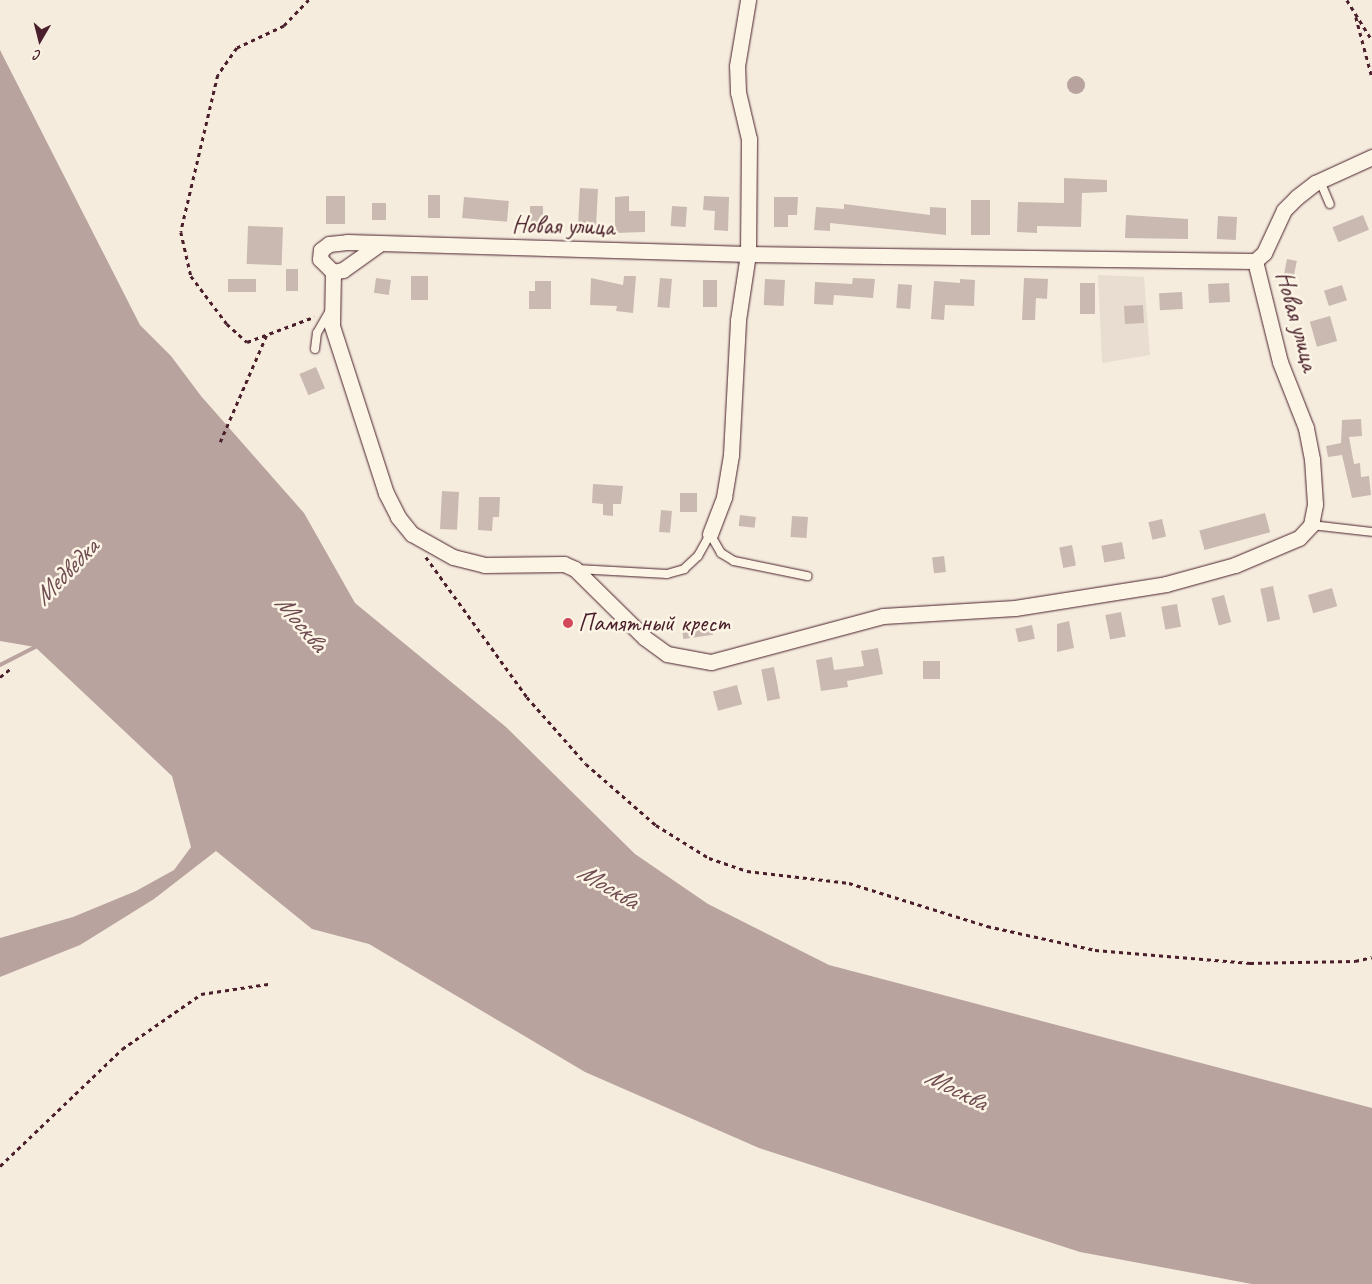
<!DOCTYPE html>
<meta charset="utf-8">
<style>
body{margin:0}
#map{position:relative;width:1372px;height:1284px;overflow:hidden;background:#f5ecde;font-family:Caveat,sans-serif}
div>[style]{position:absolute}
.built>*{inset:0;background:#e8ddd0}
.water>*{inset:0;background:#b8a39e}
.round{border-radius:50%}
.stream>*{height:4px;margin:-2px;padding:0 2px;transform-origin:2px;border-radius:2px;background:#b8a39e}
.building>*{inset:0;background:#cab9b1;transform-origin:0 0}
.path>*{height:2.5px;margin-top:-1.25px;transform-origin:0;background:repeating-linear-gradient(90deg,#4a1f2b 0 4px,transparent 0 8px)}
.roads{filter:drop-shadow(0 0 1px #4a1f2b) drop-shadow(0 0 1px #4a1f2b)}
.lane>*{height:8px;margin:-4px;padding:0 4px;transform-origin:4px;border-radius:4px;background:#fcf5e5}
.street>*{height:15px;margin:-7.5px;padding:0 7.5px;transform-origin:7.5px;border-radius:7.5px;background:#fcf5e5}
.dots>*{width:14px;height:14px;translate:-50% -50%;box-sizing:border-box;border:2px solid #fcf5e5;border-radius:50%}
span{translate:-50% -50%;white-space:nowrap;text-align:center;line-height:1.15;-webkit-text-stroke:5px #fcf5e5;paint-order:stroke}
.street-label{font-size:25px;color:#4a1f2b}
.poi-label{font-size:25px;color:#4a1f2b}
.left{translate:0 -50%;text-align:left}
.water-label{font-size:26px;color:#704d53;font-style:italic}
.north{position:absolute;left:15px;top:15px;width:50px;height:50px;-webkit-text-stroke:4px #fcf5e5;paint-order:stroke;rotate:188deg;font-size:14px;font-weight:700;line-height:20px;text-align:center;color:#4a1f2b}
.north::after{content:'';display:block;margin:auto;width:18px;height:22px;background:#4a1f2b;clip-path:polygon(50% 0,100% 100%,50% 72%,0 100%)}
</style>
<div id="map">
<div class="built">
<i style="clip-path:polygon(1098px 275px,1144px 277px,1150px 355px,1102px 363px)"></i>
</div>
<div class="water">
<i style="clip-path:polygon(0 50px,140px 325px,171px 356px,201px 396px,304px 513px,355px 603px,506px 727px,635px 854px,708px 904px,829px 965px,1372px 1108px,1372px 1284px,1252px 1284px,1080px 1252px,759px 1148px,585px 1072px,369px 944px,312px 929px,216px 851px,154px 899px,80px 945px,0 977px,0 938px,73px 917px,136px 891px,174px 870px,191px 847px,172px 776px,35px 647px,0 641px)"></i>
<i class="round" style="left:1067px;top:76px;width:18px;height:18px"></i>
</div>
<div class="stream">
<i style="left:0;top:665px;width:39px;rotate:-27deg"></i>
</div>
<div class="building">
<i style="clip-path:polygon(1064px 178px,1107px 180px,1107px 192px,1082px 193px,1081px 227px,1037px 226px,1037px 233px,1017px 232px,1018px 202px,1064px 203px)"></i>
<i style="left:580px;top:188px;width:18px;height:37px;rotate:3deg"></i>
<i style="left:428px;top:195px;width:12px;height:23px"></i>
<i style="left:326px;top:196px;width:19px;height:28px"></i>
<i style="clip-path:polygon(629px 196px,629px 211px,645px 211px,645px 232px,615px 233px,615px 197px)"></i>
<i style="clip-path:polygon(704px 196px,729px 197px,728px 231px,714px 230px,715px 211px,703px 210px)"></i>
<i style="left:464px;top:197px;width:45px;height:21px;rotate:5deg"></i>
<i style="clip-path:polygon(774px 197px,798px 197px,797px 215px,788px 215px,788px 227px,774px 227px)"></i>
<i style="left:971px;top:200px;width:19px;height:35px"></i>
<i style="left:372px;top:203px;width:14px;height:17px"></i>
<i style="clip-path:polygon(844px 204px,930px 215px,930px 207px,946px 208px,946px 235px,830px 223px,830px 231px,814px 230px,816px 207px,844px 209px)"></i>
<i style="left:530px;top:206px;width:13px;height:18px"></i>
<i style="left:672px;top:206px;width:15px;height:20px;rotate:4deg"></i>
<i style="clip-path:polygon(1126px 215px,1188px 219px,1188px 239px,1125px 238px)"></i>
<i style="left:1363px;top:215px;width:16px;height:33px;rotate:68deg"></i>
<i style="left:1218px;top:216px;width:19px;height:23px;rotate:3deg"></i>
<i style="left:248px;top:226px;width:35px;height:38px;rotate:2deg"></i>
<i style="left:1287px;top:259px;width:10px;height:17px;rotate:11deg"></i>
<i style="left:298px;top:269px;width:22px;height:12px;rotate:90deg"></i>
<i style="left:411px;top:276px;width:17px;height:24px"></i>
<i style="clip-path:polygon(624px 276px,636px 276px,633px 313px,616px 311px,617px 306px,590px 305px,591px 278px,623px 285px)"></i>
<i style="left:376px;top:278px;width:15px;height:15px;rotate:8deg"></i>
<i style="left:660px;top:278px;width:12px;height:29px;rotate:5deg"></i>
<i style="clip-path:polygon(853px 278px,875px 279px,873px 298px,834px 295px,833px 305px,814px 304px,815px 282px,852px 284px)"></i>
<i style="clip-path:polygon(1024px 278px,1048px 279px,1047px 299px,1036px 298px,1035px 320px,1022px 320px)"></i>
<i style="left:228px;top:279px;width:28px;height:13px"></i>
<i style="left:765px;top:279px;width:20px;height:26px;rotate:3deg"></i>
<i style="clip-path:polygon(960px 279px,975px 280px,974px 306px,945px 305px,944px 320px,931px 319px,934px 281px,960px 283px)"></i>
<i style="left:703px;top:280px;width:14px;height:27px"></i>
<i style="clip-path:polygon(535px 281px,551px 281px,551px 309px,529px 309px,529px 291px,535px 291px)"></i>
<i style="left:1080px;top:283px;width:15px;height:31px"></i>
<i style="left:1229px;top:283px;width:19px;height:21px;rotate:87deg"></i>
<i style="left:898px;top:284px;width:14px;height:24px;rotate:4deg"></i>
<i style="left:1342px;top:285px;width:16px;height:19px;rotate:72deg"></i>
<i style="left:1182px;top:292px;width:17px;height:23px;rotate:87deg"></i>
<i style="left:1143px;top:305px;width:18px;height:19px;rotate:87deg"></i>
<i style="left:1330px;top:316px;width:26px;height:21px;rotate:74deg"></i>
<i style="left:316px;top:367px;width:23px;height:18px;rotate:67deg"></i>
<i style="clip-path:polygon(1361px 419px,1362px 436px,1349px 437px,1354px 464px,1360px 463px,1361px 477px,1369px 476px,1371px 495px,1352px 498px,1342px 455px,1328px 457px,1326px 446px,1341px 443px,1342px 420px)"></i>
<i style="clip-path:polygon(593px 484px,623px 486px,621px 504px,613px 504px,613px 516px,603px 515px,603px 504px,592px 503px)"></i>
<i style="left:442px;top:491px;width:17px;height:38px;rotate:3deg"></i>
<i style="left:680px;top:493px;width:17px;height:19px"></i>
<i style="clip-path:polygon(479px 497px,500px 497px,499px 517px,493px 517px,492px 531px,478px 530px)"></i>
<i style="left:661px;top:510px;width:11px;height:22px;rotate:5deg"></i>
<i style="left:1265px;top:513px;width:20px;height:68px;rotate:75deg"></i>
<i style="left:740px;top:515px;width:16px;height:11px;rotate:7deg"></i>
<i style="left:792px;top:516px;width:16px;height:21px;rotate:4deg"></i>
<i style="left:1162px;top:519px;width:18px;height:14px;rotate:77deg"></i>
<i style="left:1122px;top:542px;width:17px;height:21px;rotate:80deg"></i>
<i style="left:1072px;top:545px;width:21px;height:13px;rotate:79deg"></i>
<i style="left:944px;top:556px;width:16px;height:12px;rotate:83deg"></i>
<i style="left:1273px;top:586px;width:34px;height:13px;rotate:78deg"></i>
<i style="left:1332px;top:588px;width:19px;height:25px;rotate:74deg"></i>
<i style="left:1224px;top:595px;width:28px;height:13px;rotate:75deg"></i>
<i style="left:1177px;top:604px;width:23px;height:16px;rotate:80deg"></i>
<i style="left:1121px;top:612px;width:25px;height:16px;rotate:79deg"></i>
<i style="left:711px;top:620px;width:15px;height:30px;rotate:82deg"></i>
<i style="clip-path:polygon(1069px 621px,1074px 648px,1057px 652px,1057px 624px)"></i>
<i style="left:1032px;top:625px;width:14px;height:17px;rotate:78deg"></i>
<i style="clip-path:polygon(878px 648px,883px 674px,847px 681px,848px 687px,821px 691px,816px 660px,832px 657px,834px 670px,864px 666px,861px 651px)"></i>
<i style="left:923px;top:661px;width:17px;height:18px"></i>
<i style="left:774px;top:667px;width:32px;height:13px;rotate:79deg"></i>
<i style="left:737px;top:685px;width:20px;height:25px;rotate:75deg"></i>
</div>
<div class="path">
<i style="left:309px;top:0;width:36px;rotate:134deg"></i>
<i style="left:284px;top:26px;width:52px;rotate:154.9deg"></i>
<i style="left:237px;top:48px;width:33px;rotate:125deg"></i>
<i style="left:218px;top:75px;width:161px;rotate:103.3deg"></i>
<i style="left:181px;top:232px;width:45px;rotate:77.2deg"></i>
<i style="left:191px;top:276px;width:60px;rotate:53.1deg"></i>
<i style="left:227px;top:324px;width:27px;rotate:42deg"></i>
<i style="left:247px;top:342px;width:72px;rotate:-20.5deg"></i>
<i style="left:1347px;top:0;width:47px;rotate:58deg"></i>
<i style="left:1356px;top:17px;width:62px;rotate:75.1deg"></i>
<i style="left:220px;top:442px;width:116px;rotate:-66.5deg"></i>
<i style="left:426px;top:557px;width:173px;rotate:54.2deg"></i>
<i style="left:527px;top:697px;width:89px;rotate:48.6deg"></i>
<i style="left:586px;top:764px;width:93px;rotate:41.1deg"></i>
<i style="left:656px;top:825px;width:62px;rotate:31.9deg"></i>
<i style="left:709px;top:858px;width:40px;rotate:18.9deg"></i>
<i style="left:747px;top:871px;width:103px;rotate:6.7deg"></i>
<i style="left:849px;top:883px;width:145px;rotate:17.3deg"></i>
<i style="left:987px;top:926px;width:111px;rotate:12.5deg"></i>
<i style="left:1095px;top:950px;width:156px;rotate:4.8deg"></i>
<i style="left:1250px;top:963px;width:105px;rotate:-1.1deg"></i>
<i style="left:1355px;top:961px;width:17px;rotate:-13deg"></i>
<i style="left:0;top:677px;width:14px;rotate:-39deg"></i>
<i style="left:0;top:1166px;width:169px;rotate:-43.8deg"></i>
<i style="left:122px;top:1049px;width:96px;rotate:-34.8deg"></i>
<i style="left:201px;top:994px;width:68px;rotate:-8.5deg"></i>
</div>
<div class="roads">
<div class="lane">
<i style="left:1320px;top:181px;width:25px;rotate:67deg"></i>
<i style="left:315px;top:349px;width:16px;rotate:-83deg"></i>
<i style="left:317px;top:333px;width:24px;rotate:-60deg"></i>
<i style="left:1311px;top:525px;width:61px;rotate:6.5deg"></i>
<i style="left:577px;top:569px;width:90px;rotate:3.2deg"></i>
<i style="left:667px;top:574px;width:18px;rotate:-16deg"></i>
<i style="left:684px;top:569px;width:19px;rotate:-43deg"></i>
<i style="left:698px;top:556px;width:25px;rotate:-61deg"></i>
<i style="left:710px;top:534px;width:22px;rotate:60deg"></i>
<i style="left:721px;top:553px;width:15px;rotate:32deg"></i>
<i style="left:734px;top:561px;width:75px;rotate:11.6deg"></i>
</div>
<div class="street">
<i style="left:378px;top:245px;width:43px;rotate:144.5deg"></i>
<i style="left:343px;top:270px;width:10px;rotate:169deg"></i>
<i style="left:333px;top:272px;width:18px;rotate:-135deg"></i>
<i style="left:320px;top:259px;width:9px;rotate:-84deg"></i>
<i style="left:321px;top:250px;width:10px;rotate:-37deg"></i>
<i style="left:329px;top:244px;width:18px;rotate:-6deg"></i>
<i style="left:347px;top:242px;width:401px;rotate:1.7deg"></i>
<i style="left:748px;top:254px;width:507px;rotate:0.79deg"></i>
<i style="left:1255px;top:261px;width:12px;rotate:-42deg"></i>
<i style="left:1264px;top:253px;width:47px;rotate:-65.1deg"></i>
<i style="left:1284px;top:210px;width:18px;rotate:-45deg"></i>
<i style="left:1297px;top:197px;width:23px;rotate:-38deg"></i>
<i style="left:1315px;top:183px;width:63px;rotate:-24.5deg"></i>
<i style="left:333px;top:272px;width:54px;rotate:91.1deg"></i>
<i style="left:332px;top:326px;width:176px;rotate:72.1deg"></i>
<i style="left:386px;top:493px;width:27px;rotate:63deg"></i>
<i style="left:398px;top:517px;width:22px;rotate:51deg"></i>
<i style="left:412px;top:534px;width:47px;rotate:29.3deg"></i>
<i style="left:453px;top:557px;width:32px;rotate:14deg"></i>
<i style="left:484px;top:565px;width:80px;rotate:-0.7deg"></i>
<i style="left:564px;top:564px;width:12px;rotate:24deg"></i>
<i style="left:575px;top:569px;width:98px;rotate:44.6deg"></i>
<i style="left:645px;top:638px;width:27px;rotate:36deg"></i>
<i style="left:667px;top:654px;width:45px;rotate:10.3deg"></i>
<i style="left:711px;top:662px;width:178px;rotate:-15deg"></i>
<i style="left:883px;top:616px;width:132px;rotate:-3.5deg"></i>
<i style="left:1015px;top:608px;width:153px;rotate:-9deg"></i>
<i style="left:1166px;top:584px;width:72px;rotate:-15.4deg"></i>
<i style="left:1235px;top:565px;width:69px;rotate:-22.9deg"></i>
<i style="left:1299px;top:538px;width:18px;rotate:-47deg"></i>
<i style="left:1311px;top:525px;width:21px;rotate:-79deg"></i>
<i style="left:1315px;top:504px;width:45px;rotate:-93.8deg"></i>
<i style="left:1312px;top:459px;width:32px;rotate:-101deg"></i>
<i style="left:1306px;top:428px;width:71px;rotate:-111.5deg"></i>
<i style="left:1280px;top:362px;width:104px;rotate:-103.9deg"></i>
<i style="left:710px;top:534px;width:40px;rotate:-69deg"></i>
<i style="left:724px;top:497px;width:43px;rotate:-80.5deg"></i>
<i style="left:731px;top:455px;width:135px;rotate:-87deg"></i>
<i style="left:738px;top:320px;width:67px;rotate:-81.4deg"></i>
<i style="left:748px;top:254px;width:115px;rotate:-89.5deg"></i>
<i style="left:749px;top:139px;width:48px;rotate:-103.2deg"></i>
<i style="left:738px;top:92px;width:26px;rotate:-92deg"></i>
<i style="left:737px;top:66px;width:67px;rotate:-80.5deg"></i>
</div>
</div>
<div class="dots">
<i style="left:568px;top:623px;background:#d1495b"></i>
</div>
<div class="street-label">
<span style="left:563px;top:226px;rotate:1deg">Новая улица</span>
<span style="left:1297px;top:321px;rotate:74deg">Новая улица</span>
</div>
<div class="poi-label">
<span class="left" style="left:578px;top:623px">Памятный крест</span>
</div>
<div class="water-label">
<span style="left:66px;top:572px;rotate:-46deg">Медведка</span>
<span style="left:301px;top:623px;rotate:50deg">Москва</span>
<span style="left:608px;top:886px;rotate:31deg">Москва</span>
<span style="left:956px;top:1089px;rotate:27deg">Москва</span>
</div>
<div class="north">С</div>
</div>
